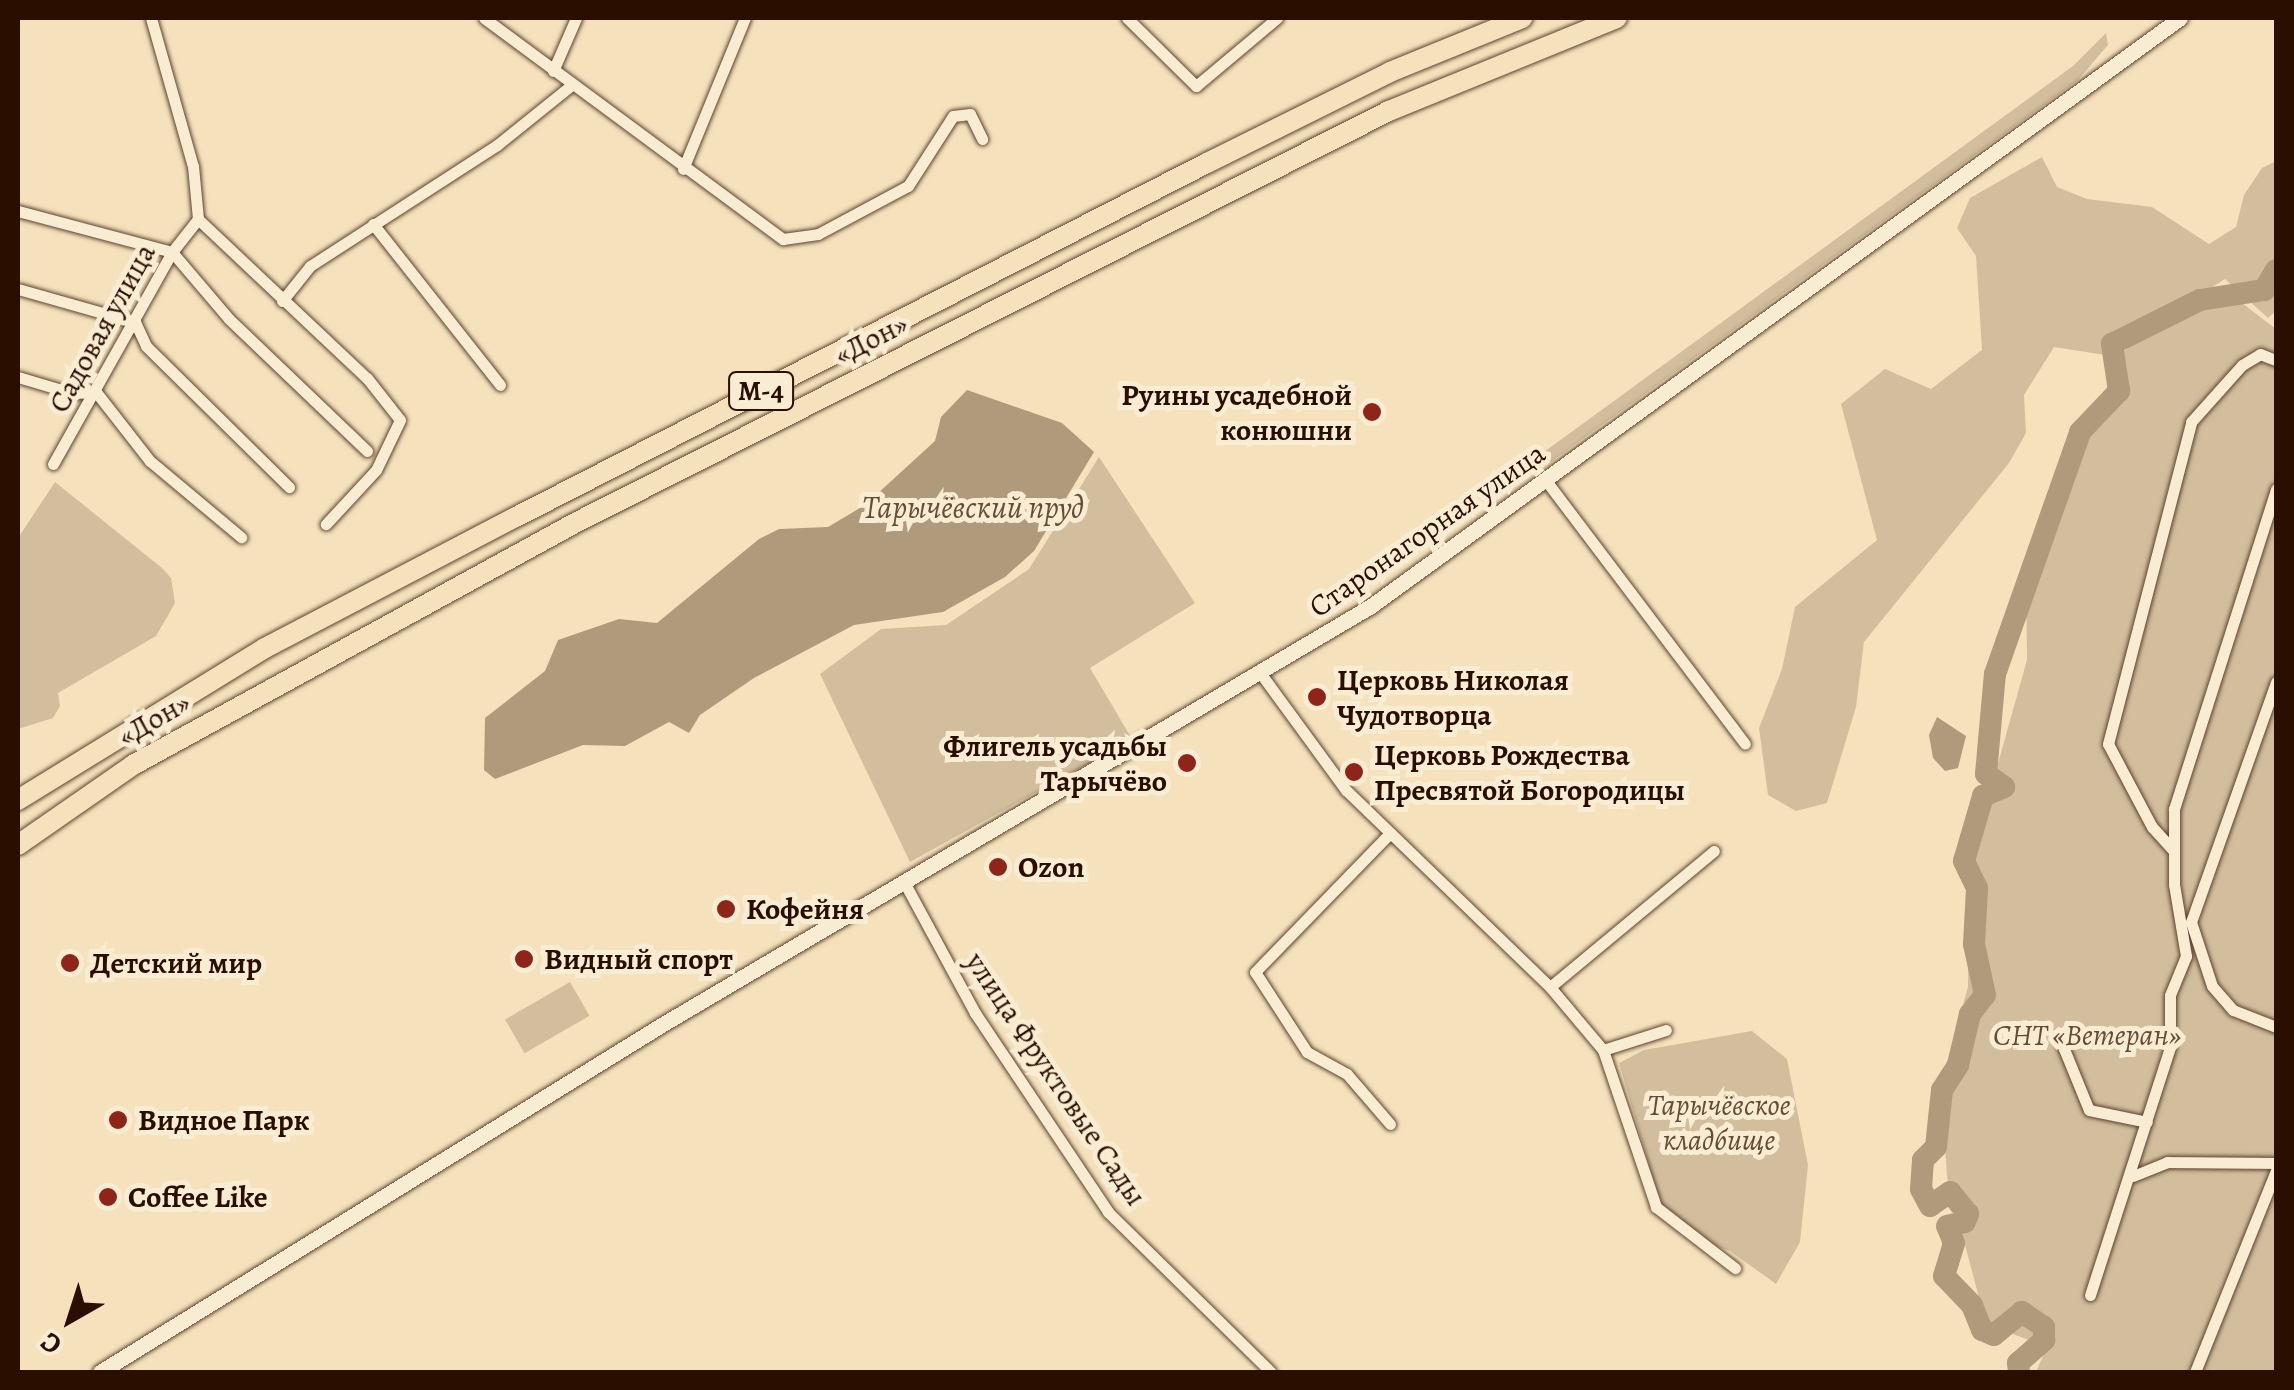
<!DOCTYPE html>
<meta charset="utf-8">
<style>
body{margin:0}
#map{position:relative;width:2294px;height:1390px;overflow:hidden;background:#f5e2bc;font-family:Alegreya,serif}
div>[style]{position:absolute}
.green>*{inset:0;background:#d2be9c;transform-origin:0 0}
.water>*{inset:0;background:#b09a7c}
.river>*{height:22px;margin:-11px;padding:0 11px;transform-origin:11px;border-radius:11px;background:#b09a7c}
.roads{filter:drop-shadow(0 0 2px #5d432f) drop-shadow(0 0 2px #5d432f)}
.minor>*{height:11px;margin:-5.5px;padding:0 5.5px;transform-origin:5.5px;border-radius:5.5px;background:#f8ecd3}
.secondary>*{height:15px;margin:-7.5px;padding:0 7.5px;transform-origin:7.5px;border-radius:7.5px;background:#f8ecd3}
.motorway>*{height:20px;margin:-10px;padding:0 10px;transform-origin:10px;border-radius:10px;background:#f5e2bc}
.dots>*{width:28px;height:28px;translate:-50% -50%;box-sizing:border-box;border:5px solid #f8ecd3;border-radius:50%}
span{translate:-50% -50%;white-space:nowrap;text-align:center;line-height:1.15;-webkit-text-stroke:10px #f8ecd3;paint-order:stroke}
.shield-label span{padding:2px 8px;background:#f8ecd3;border:2px solid;border-radius:8px;-webkit-text-stroke-width:0}
.shield-label{font-size:28px;color:#2a0e00;font-weight:700}
.street-label{font-size:30px;color:#2a0e00}
.poi-label{font-size:30px;color:#2a0e00;font-weight:700}
.right{translate:-100% -50%;text-align:right}
.left{translate:0 -50%;text-align:left}
.park-label{font-size:30px;color:#654c37;font-style:italic}
.water-label{font-size:32px;color:#664d38;font-style:italic}
.frame{position:absolute;inset:0;border:20px solid #2a0e00;pointer-events:none}
.north{position:absolute;left:20px;top:1270px;width:100px;height:100px;-webkit-text-stroke:8px #f8ecd3;paint-order:stroke;rotate:219deg;font-size:28px;font-weight:700;line-height:40px;text-align:center;color:#2a0e00}
.north::after{content:'';display:block;margin:auto;width:35px;height:45px;background:#2a0e00;clip-path:polygon(50% 0,100% 100%,50% 72%,0 100%)}
</style>
<div id="map">
<div class="green">
<i style="clip-path:polygon(2106px 33px,2108px 45px,2078px 80px,1548px 464px,1544px 452px,2073px 66px)"></i>
<i style="clip-path:polygon(2042px 157px,2057px 187px,2087px 199px,2152px 207px,2209px 244px,2236px 227px,2244px 195px,2262px 168px,2276px 161px,2276px 311px,2268px 318px,2225px 279px,2105px 355px,2054px 347px,2024px 395px,2026px 433px,2009px 463px,1864px 642px,1856px 707px,1827px 803px,1796px 811px,1768px 795px,1759px 728px,1782px 669px,1795px 607px,1877px 540px,1841px 404px,1885px 369px,1931px 389px,1982px 350px,1976px 256px,1957px 228px,1970px 198px)"></i>
<i style="clip-path:polygon(2221px 287px,2276px 329px,2276px 1372px,2036px 1372px,2047px 1347px,1986px 1324px,1947px 1177px,1941px 1083px,1968px 987px,1969px 867px,2027px 660px,2026px 563px,2124px 351px)"></i>
<i style="clip-path:polygon(1099px 457px,1195px 603px,1090px 668px,1132px 739px,910px 862px,820px 674px,881px 629px,946px 625px,1029px 569px)"></i>
<i style="clip-path:polygon(55px 482px,162px 568px,171px 578px,175px 603px,156px 636px,58px 693px,60px 706px,53px 718px,18px 729px,18px 538px)"></i>
<i style="left:570px;top:982px;width:39px;height:75px;rotate:60deg"></i>
<i style="clip-path:polygon(1752px 1031px,1787px 1059px,1808px 1165px,1800px 1242px,1776px 1284px,1730px 1251px,1702px 1241px,1660px 1202px,1619px 1063px,1644px 1050px)"></i>
</div>
<div class="water">
<i style="clip-path:polygon(967px 390px,1062px 423px,1094px 452px,1034px 551px,1005px 577px,943px 612px,854px 625px,754px 678px,700px 715px,689px 733px,669px 722px,625px 746px,583px 745px,495px 779px,484px 770px,485px 718px,545px 671px,558px 640px,619px 619px,657px 623px,759px 539px,779px 529px,828px 527px,865px 505px,935px 441px,941px 417px)"></i>
<i style="clip-path:polygon(1937px 717px,1966px 736px,1958px 768px,1945px 771px,1933px 758px,1929px 735px)"></i>
</div>
<div class="river">
<i style="left:2019px;top:1372px;width:9px;rotate:-96deg"></i>
<i style="left:2018px;top:1363px;width:35px;rotate:-41deg"></i>
<i style="left:2044px;top:1340px;width:13px;rotate:-90deg"></i>
<i style="left:2044px;top:1327px;width:27px;rotate:-146deg"></i>
<i style="left:2022px;top:1312px;width:36px;rotate:141deg"></i>
<i style="left:1994px;top:1335px;width:13px;rotate:-157deg"></i>
<i style="left:1982px;top:1330px;width:27px;rotate:-112deg"></i>
<i style="left:1972px;top:1305px;width:40px;rotate:-134deg"></i>
<i style="left:1944px;top:1276px;width:34px;rotate:-73deg"></i>
<i style="left:1954px;top:1243px;width:18px;rotate:-112deg"></i>
<i style="left:1947px;top:1226px;width:18px;rotate:-13deg"></i>
<i style="left:1965px;top:1222px;width:9px;rotate:-69deg"></i>
<i style="left:1968px;top:1214px;width:28px;rotate:-129deg"></i>
<i style="left:1950px;top:1192px;width:24px;rotate:145deg"></i>
<i style="left:1930px;top:1206px;width:19px;rotate:-118deg"></i>
<i style="left:1921px;top:1189px;width:29px;rotate:-86deg"></i>
<i style="left:1923px;top:1160px;width:18px;rotate:-45deg"></i>
<i style="left:1936px;top:1147px;width:57px;rotate:-84deg"></i>
<i style="left:1942px;top:1090px;width:30px;rotate:-57deg"></i>
<i style="left:1958px;top:1065px;width:52px;rotate:-76.8deg"></i>
<i style="left:1970px;top:1014px;width:24px;rotate:-52deg"></i>
<i style="left:1985px;top:995px;width:52px;rotate:-102.2deg"></i>
<i style="left:1974px;top:944px;width:56px;rotate:-86.9deg"></i>
<i style="left:1977px;top:888px;width:30px;rotate:-116deg"></i>
<i style="left:1964px;top:861px;width:68px;rotate:-73.7deg"></i>
<i style="left:1983px;top:796px;width:23px;rotate:-23deg"></i>
<i style="left:2004px;top:787px;width:22px;rotate:-144deg"></i>
<i style="left:1986px;top:774px;width:100px;rotate:-84.9deg"></i>
<i style="left:1995px;top:674px;width:256px;rotate:-70.6deg"></i>
<i style="left:2080px;top:432px;width:57px;rotate:-46.4deg"></i>
<i style="left:2119px;top:391px;width:48px;rotate:-98.5deg"></i>
<i style="left:2112px;top:344px;width:98px;rotate:-26.6deg"></i>
<i style="left:2200px;top:300px;width:65px;rotate:-8.9deg"></i>
<i style="left:2264px;top:290px;width:23px;rotate:-59deg"></i>
</div>
<div class="roads">
<div class="minor">
<i style="left:151px;top:18px;width:154px;rotate:74.2deg"></i>
<i style="left:193px;top:166px;width:53px;rotate:84.6deg"></i>
<i style="left:198px;top:219px;width:232px;rotate:43.3deg"></i>
<i style="left:367px;top:378px;width:53px;rotate:51.8deg"></i>
<i style="left:400px;top:420px;width:55px;rotate:115.6deg"></i>
<i style="left:376px;top:470px;width:74px;rotate:132.8deg"></i>
<i style="left:484px;top:18px;width:372px;rotate:36.5deg"></i>
<i style="left:783px;top:239px;width:35px;rotate:-8deg"></i>
<i style="left:818px;top:234px;width:102px;rotate:-28.1deg"></i>
<i style="left:908px;top:186px;width:83px;rotate:-57.3deg"></i>
<i style="left:953px;top:116px;width:17px;rotate:-7deg"></i>
<i style="left:970px;top:114px;width:28px;rotate:64deg"></i>
<i style="left:1127px;top:18px;width:97px;rotate:44.6deg"></i>
<i style="left:1196px;top:86px;width:106px;rotate:-40deg"></i>
<i style="left:553px;top:71px;width:58px;rotate:-66.5deg"></i>
<i style="left:683px;top:169px;width:163px;rotate:-67.7deg"></i>
<i style="left:18px;top:211px;width:159px;rotate:14.9deg"></i>
<i style="left:172px;top:252px;width:88px;rotate:49.6deg"></i>
<i style="left:229px;top:319px;width:191px;rotate:43.7deg"></i>
<i style="left:373px;top:224px;width:205px;rotate:51.7deg"></i>
<i style="left:18px;top:289px;width:122px;rotate:15.8deg"></i>
<i style="left:135px;top:322px;width:26px;rotate:65deg"></i>
<i style="left:146px;top:346px;width:201px;rotate:44.6deg"></i>
<i style="left:282px;top:301px;width:45px;rotate:-51.3deg"></i>
<i style="left:310px;top:266px;width:223px;rotate:-32.9deg"></i>
<i style="left:497px;top:145px;width:97px;rotate:-38.8deg"></i>
<i style="left:18px;top:377px;width:56px;rotate:16.5deg"></i>
<i style="left:72px;top:393px;width:24px;rotate:-2deg"></i>
<i style="left:96px;top:392px;width:88px;rotate:52deg"></i>
<i style="left:150px;top:461px;width:119px;rotate:39.9deg"></i>
<i style="left:53px;top:464px;width:243px;rotate:-60.7deg"></i>
<i style="left:172px;top:252px;width:42px;rotate:-51.8deg"></i>
<i style="left:1547px;top:482px;width:328px;rotate:52.9deg"></i>
<i style="left:1261px;top:674px;width:144px;rotate:53.8deg"></i>
<i style="left:1346px;top:790px;width:284px;rotate:44deg"></i>
<i style="left:1550px;top:987px;width:82px;rotate:49.9deg"></i>
<i style="left:1603px;top:1050px;width:66px;rotate:-17.6deg"></i>
<i style="left:2276px;top:682px;width:255px;rotate:109.5deg"></i>
<i style="left:2191px;top:922px;width:67px;rotate:71.8deg"></i>
<i style="left:2212px;top:986px;width:32px;rotate:49deg"></i>
<i style="left:2233px;top:1010px;width:46px;rotate:21.6deg"></i>
<i style="left:2172px;top:849px;width:30px;rotate:-132deg"></i>
<i style="left:2152px;top:827px;width:94px;rotate:-117.9deg"></i>
<i style="left:2108px;top:744px;width:333px;rotate:-75.5deg"></i>
<i style="left:2191px;top:422px;width:76px;rotate:-48.2deg"></i>
<i style="left:2242px;top:365px;width:21px;rotate:-31deg"></i>
<i style="left:2260px;top:354px;width:17px;rotate:21deg"></i>
<i style="left:904px;top:882px;width:149px;rotate:61.5deg"></i>
<i style="left:975px;top:1013px;width:239px;rotate:56.2deg"></i>
<i style="left:1108px;top:1212px;width:228px;rotate:44.5deg"></i>
<i style="left:1550px;top:987px;width:213px;rotate:-39.7deg"></i>
<i style="left:2062px;top:1044px;width:71px;rotate:67.8deg"></i>
<i style="left:2089px;top:1110px;width:59px;rotate:11.7deg"></i>
<i style="left:1603px;top:1050px;width:166px;rotate:71.3deg"></i>
<i style="left:1656px;top:1207px;width:100px;rotate:37.7deg"></i>
<i style="left:1390px;top:1124px;width:66px;rotate:-130.7deg"></i>
<i style="left:1347px;top:1074px;width:46px;rotate:-151.2deg"></i>
<i style="left:1307px;top:1052px;width:95px;rotate:-123deg"></i>
<i style="left:1255px;top:972px;width:194px;rotate:-45.8deg"></i>
<i style="left:2133px;top:1176px;width:37px;rotate:-22deg"></i>
<i style="left:2167px;top:1162px;width:109px;rotate:0.5deg"></i>
<i style="left:2090px;top:1295px;width:261px;rotate:-72.1deg"></i>
<i style="left:2170px;top:1047px;width:52px;rotate:-90deg"></i>
<i style="left:2170px;top:995px;width:42px;rotate:-67.7deg"></i>
<i style="left:2186px;top:956px;width:73px;rotate:-99.5deg"></i>
<i style="left:2174px;top:884px;width:75px;rotate:-90deg"></i>
<i style="left:2174px;top:809px;width:336px;rotate:-72.3deg"></i>
<i style="left:2195px;top:1372px;width:218px;rotate:-68.1deg"></i>
</div>
<div class="secondary">
<i style="left:100px;top:1372px;width:662px;rotate:-31.72deg"></i>
<i style="left:663px;top:1024px;width:822px;rotate:-30.56deg"></i>
<i style="left:1371px;top:606px;width:1000px;rotate:-36.01deg"></i>
</div>
<div class="motorway">
<i style="left:18px;top:800px;width:290px;rotate:-31.6deg"></i>
<i style="left:265px;top:648px;width:283px;rotate:-27.6deg"></i>
<i style="left:516px;top:517px;width:776px;rotate:-27.13deg"></i>
<i style="left:1207px;top:163px;width:204px;rotate:-26.4deg"></i>
<i style="left:1390px;top:72px;width:143px;rotate:-22.2deg"></i>
<i style="left:18px;top:845px;width:140px;rotate:-34.8deg"></i>
<i style="left:133px;top:765px;width:504px;rotate:-28.7deg"></i>
<i style="left:575px;top:523px;width:912px;rotate:-26.85deg"></i>
<i style="left:1389px;top:111px;width:246px;rotate:-22.2deg"></i>
</div>
</div>
<div class="dots">
<i style="left:1372px;top:412px;background:#8f2418"></i>
<i style="left:1317px;top:697px;background:#8f2418"></i>
<i style="left:1187px;top:763px;background:#8f2418"></i>
<i style="left:1354px;top:772px;background:#8f2418"></i>
<i style="left:998px;top:867px;background:#8f2418"></i>
<i style="left:726px;top:909px;background:#8f2418"></i>
<i style="left:524px;top:959px;background:#8f2418"></i>
<i style="left:70px;top:963px;background:#8f2418"></i>
<i style="left:118px;top:1120px;background:#8f2418"></i>
<i style="left:108px;top:1197px;background:#8f2418"></i>
</div>
<div class="shield-label">
<span style="left:761px;top:391px">М-4</span>
</div>
<div class="street-label">
<span style="left:102px;top:328px;rotate:-61deg">Садовая улица</span>
<span style="left:871px;top:339px;rotate:-27deg">«Дон»</span>
<span style="left:1427px;top:530px;rotate:-35deg">Старонагорная улица</span>
<span style="left:154px;top:719px;rotate:-30deg">«Дон»</span>
<span style="left:1056px;top:1079px;rotate:56deg">улица Фруктовые Сады</span>
</div>
<div class="poi-label">
<span class="right" style="left:1352px;top:412px">Руины усадебной<br>конюшни</span>
<span class="left" style="left:1337px;top:697px">Церковь Николая<br>Чудотворца</span>
<span class="right" style="left:1167px;top:763px">Флигель усадьбы<br>Тарычёво</span>
<span class="left" style="left:1374px;top:772px">Церковь Рождества<br>Пресвятой Богородицы</span>
<span class="left" style="left:1018px;top:867px">Ozon</span>
<span class="left" style="left:746px;top:909px">Кофейня</span>
<span class="left" style="left:544px;top:959px">Видный спорт</span>
<span class="left" style="left:90px;top:963px">Детский мир</span>
<span class="left" style="left:138px;top:1120px">Видное Парк</span>
<span class="left" style="left:128px;top:1197px">Coffee Like</span>
</div>
<div class="park-label">
<span style="left:2087px;top:1035px">СНТ «Ветеран»</span>
<span style="left:1719px;top:1122px">Тарычёвское<br>кладбище</span>
</div>
<div class="water-label">
<span style="left:973px;top:507px">Тарычёвский пруд</span>
</div>
<div class="frame"></div>
<div class="north">С</div>
</div>
